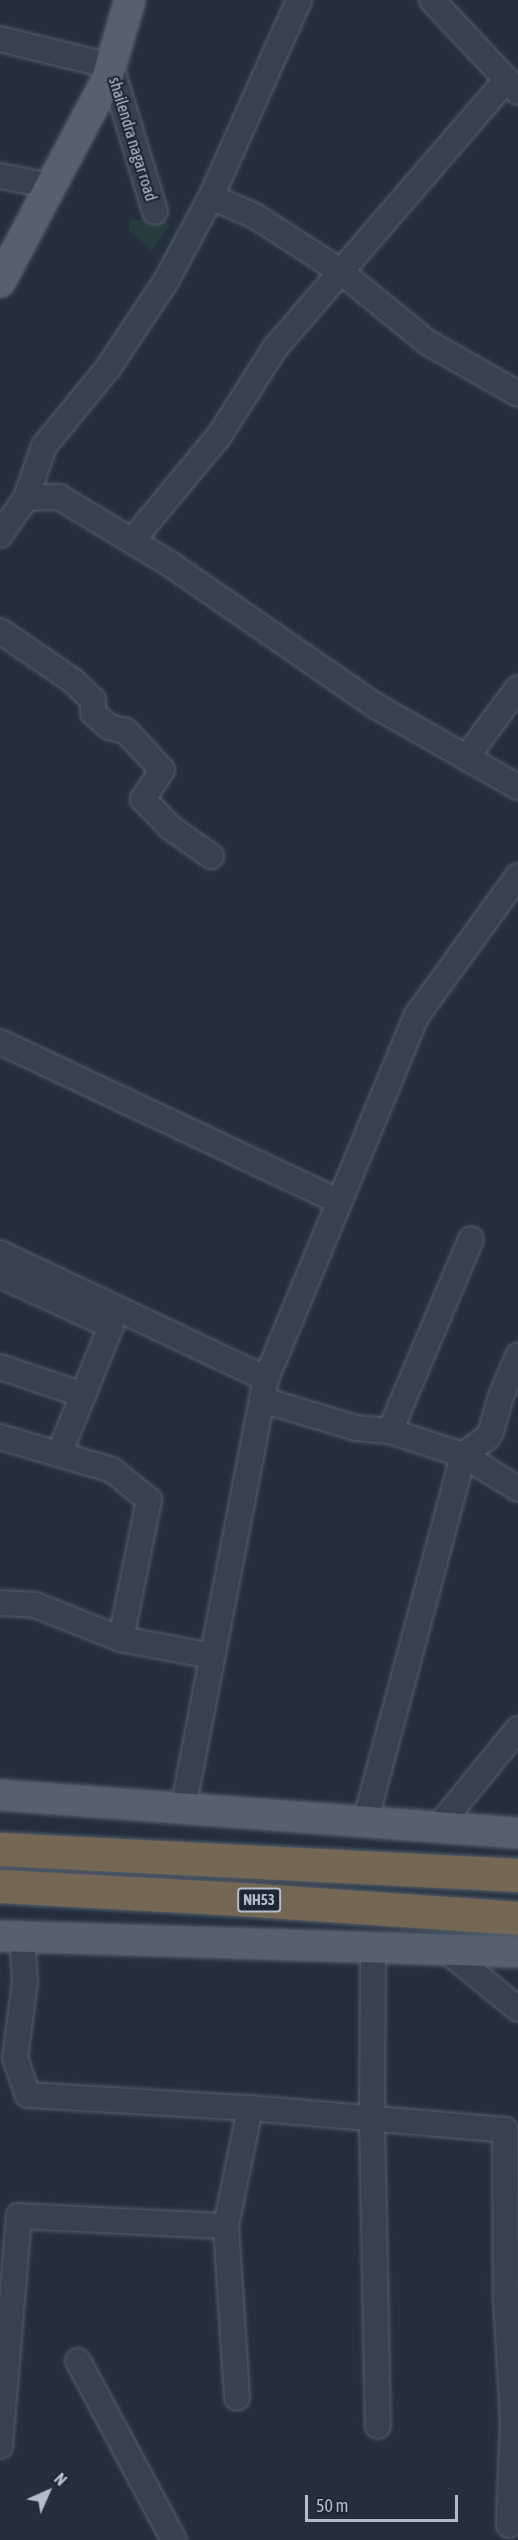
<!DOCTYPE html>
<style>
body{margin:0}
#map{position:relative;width:518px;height:2540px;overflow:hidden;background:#242f3e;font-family:"Asap Condensed",sans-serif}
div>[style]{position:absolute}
.green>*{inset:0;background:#263c3f}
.roads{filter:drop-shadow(0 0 2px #565f6c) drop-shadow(0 0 2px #565f6c)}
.minor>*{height:24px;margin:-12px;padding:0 12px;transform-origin:12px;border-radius:12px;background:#38414e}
.major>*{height:30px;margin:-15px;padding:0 15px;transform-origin:15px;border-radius:15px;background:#56606e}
.highway>*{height:33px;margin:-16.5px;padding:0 16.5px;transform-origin:16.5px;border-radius:16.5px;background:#746855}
span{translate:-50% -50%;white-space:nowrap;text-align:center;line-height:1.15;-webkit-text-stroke:4.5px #1d2633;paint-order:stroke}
.shield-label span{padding:2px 4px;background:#1d2633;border:2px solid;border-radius:4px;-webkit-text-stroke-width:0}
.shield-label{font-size:15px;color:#b4bcc9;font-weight:700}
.street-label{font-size:16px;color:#b4bcc9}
.north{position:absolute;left:18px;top:2462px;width:60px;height:60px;-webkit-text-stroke:4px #1d2633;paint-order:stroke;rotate:45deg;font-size:16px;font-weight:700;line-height:24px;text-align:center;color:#b4bcc9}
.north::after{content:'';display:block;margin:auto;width:21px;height:27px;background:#b4bcc9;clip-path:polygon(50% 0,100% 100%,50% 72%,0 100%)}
.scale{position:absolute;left:305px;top:2495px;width:153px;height:27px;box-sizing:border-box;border:3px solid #b4bcc9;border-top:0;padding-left:8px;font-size:18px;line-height:21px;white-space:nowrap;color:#b4bcc9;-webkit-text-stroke:4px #1d2633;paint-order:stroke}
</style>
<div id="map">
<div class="green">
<i style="clip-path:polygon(155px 212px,170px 224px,152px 251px,129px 231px,129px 219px,140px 220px)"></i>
</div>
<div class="roads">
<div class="minor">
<i style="left:432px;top:0;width:126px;rotate:46.9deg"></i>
<i style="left:0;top:39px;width:114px;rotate:13.7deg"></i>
<i style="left:111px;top:66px;width:152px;rotate:73.2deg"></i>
<i style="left:0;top:176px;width:52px;rotate:11.1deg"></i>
<i style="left:211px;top:197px;width:48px;rotate:23.4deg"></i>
<i style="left:255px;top:216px;width:101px;rotate:32.9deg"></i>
<i style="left:340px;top:271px;width:112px;rotate:39.2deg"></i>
<i style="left:427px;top:342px;width:105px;rotate:29.7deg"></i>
<i style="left:26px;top:498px;width:55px;rotate:-70.9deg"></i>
<i style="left:44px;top:446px;width:101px;rotate:-50.6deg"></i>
<i style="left:108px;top:368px;width:105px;rotate:-56.3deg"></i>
<i style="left:166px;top:281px;width:95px;rotate:-61.8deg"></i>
<i style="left:211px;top:197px;width:216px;rotate:-65.9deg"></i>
<i style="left:0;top:535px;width:45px;rotate:-54.9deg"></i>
<i style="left:26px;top:498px;width:33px;rotate:-2deg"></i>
<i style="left:59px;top:497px;width:130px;rotate:31.1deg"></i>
<i style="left:170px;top:564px;width:250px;rotate:34.6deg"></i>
<i style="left:376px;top:706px;width:163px;rotate:29.7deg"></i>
<i style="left:132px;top:541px;width:136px;rotate:-50.4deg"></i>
<i style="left:219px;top:436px;width:104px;rotate:-57.5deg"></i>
<i style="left:275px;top:348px;width:354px;rotate:-49.2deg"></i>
<i style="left:0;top:631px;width:88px;rotate:34.4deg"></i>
<i style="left:73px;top:681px;width:28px;rotate:44deg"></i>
<i style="left:93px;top:700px;width:13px;rotate:90deg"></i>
<i style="left:93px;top:713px;width:21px;rotate:41deg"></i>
<i style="left:109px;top:727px;width:17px;rotate:13deg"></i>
<i style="left:126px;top:731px;width:53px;rotate:47.3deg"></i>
<i style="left:162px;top:770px;width:35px;rotate:123deg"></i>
<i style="left:143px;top:799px;width:40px;rotate:46deg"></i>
<i style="left:171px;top:828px;width:49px;rotate:35deg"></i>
<i style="left:466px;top:758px;width:87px;rotate:-53.4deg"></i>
<i style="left:0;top:1042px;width:374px;rotate:25.2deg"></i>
<i style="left:0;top:1253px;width:294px;rotate:25.3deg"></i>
<i style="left:0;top:1275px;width:122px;rotate:24.7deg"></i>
<i style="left:111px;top:1326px;width:138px;rotate:112.1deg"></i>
<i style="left:0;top:1367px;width:88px;rotate:18.6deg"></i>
<i style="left:263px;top:1400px;width:97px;rotate:16.8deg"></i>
<i style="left:356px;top:1428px;width:34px;rotate:5deg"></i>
<i style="left:390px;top:1431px;width:77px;rotate:18.2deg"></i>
<i style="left:463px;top:1455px;width:65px;rotate:31.7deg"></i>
<i style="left:390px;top:1431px;width:208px;rotate:-67.1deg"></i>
<i style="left:0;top:1437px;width:117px;rotate:16.4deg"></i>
<i style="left:112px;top:1470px;width:48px;rotate:39deg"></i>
<i style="left:149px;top:1500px;width:142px;rotate:101.4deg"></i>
<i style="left:0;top:1603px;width:35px;rotate:3deg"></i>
<i style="left:35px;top:1605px;width:92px;rotate:21.6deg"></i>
<i style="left:121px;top:1639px;width:93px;rotate:10.6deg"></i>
<i style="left:183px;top:1809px;width:438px;rotate:-79.1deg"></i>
<i style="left:266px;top:1379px;width:394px;rotate:-67.5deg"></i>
<i style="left:417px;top:1015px;width:172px;rotate:-54deg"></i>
<i style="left:365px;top:1822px;width:380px;rotate:-75deg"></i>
<i style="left:463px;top:1455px;width:31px;rotate:-36deg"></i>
<i style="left:488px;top:1437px;width:7px;rotate:-63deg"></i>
<i style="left:491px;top:1431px;width:33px;rotate:-74deg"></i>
<i style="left:500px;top:1399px;width:47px;rotate:-67.3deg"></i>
<i style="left:438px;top:1827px;width:127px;rotate:-50.8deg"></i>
<i style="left:22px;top:1936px;width:46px;rotate:86.3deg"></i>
<i style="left:25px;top:1982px;width:77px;rotate:97.5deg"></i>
<i style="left:15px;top:2058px;width:39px;rotate:71deg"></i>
<i style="left:28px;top:2095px;width:222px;rotate:3.4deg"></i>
<i style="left:373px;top:1948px;width:171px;rotate:90.3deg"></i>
<i style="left:372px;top:2119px;width:307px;rotate:88.9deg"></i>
<i style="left:446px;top:1950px;width:93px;rotate:39.3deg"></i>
<i style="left:226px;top:2226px;width:120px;rotate:-78.5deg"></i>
<i style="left:250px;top:2108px;width:256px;rotate:4.9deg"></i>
<i style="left:505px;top:2130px;width:169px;rotate:89.7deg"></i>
<i style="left:506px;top:2299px;width:12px"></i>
<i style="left:506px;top:2299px;width:120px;rotate:86.7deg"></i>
<i style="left:513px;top:2419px;width:106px;rotate:92.2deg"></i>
<i style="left:78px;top:2361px;width:203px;rotate:61.8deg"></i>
<i style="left:0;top:2446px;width:231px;rotate:-85.3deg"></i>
<i style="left:19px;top:2216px;width:207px;rotate:2.8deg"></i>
<i style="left:226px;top:2226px;width:172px;rotate:86.3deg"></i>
</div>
<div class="major">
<i style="left:0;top:282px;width:226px;rotate:-62.1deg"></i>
<i style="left:106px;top:82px;width:85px;rotate:-73.7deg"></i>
<i style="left:0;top:1795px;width:519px;rotate:4.2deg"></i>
<i style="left:0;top:1936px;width:518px;rotate:1.77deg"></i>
</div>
<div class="highway">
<i style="left:0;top:1849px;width:519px;rotate:2.87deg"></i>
<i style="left:0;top:1886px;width:241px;rotate:3.1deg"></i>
<i style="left:241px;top:1899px;width:278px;rotate:3.9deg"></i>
</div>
</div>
<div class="shield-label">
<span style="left:259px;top:1900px">NH53</span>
</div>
<div class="street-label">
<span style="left:133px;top:139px;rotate:73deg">shailendra nagar road</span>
</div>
<div class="north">N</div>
<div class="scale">50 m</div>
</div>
